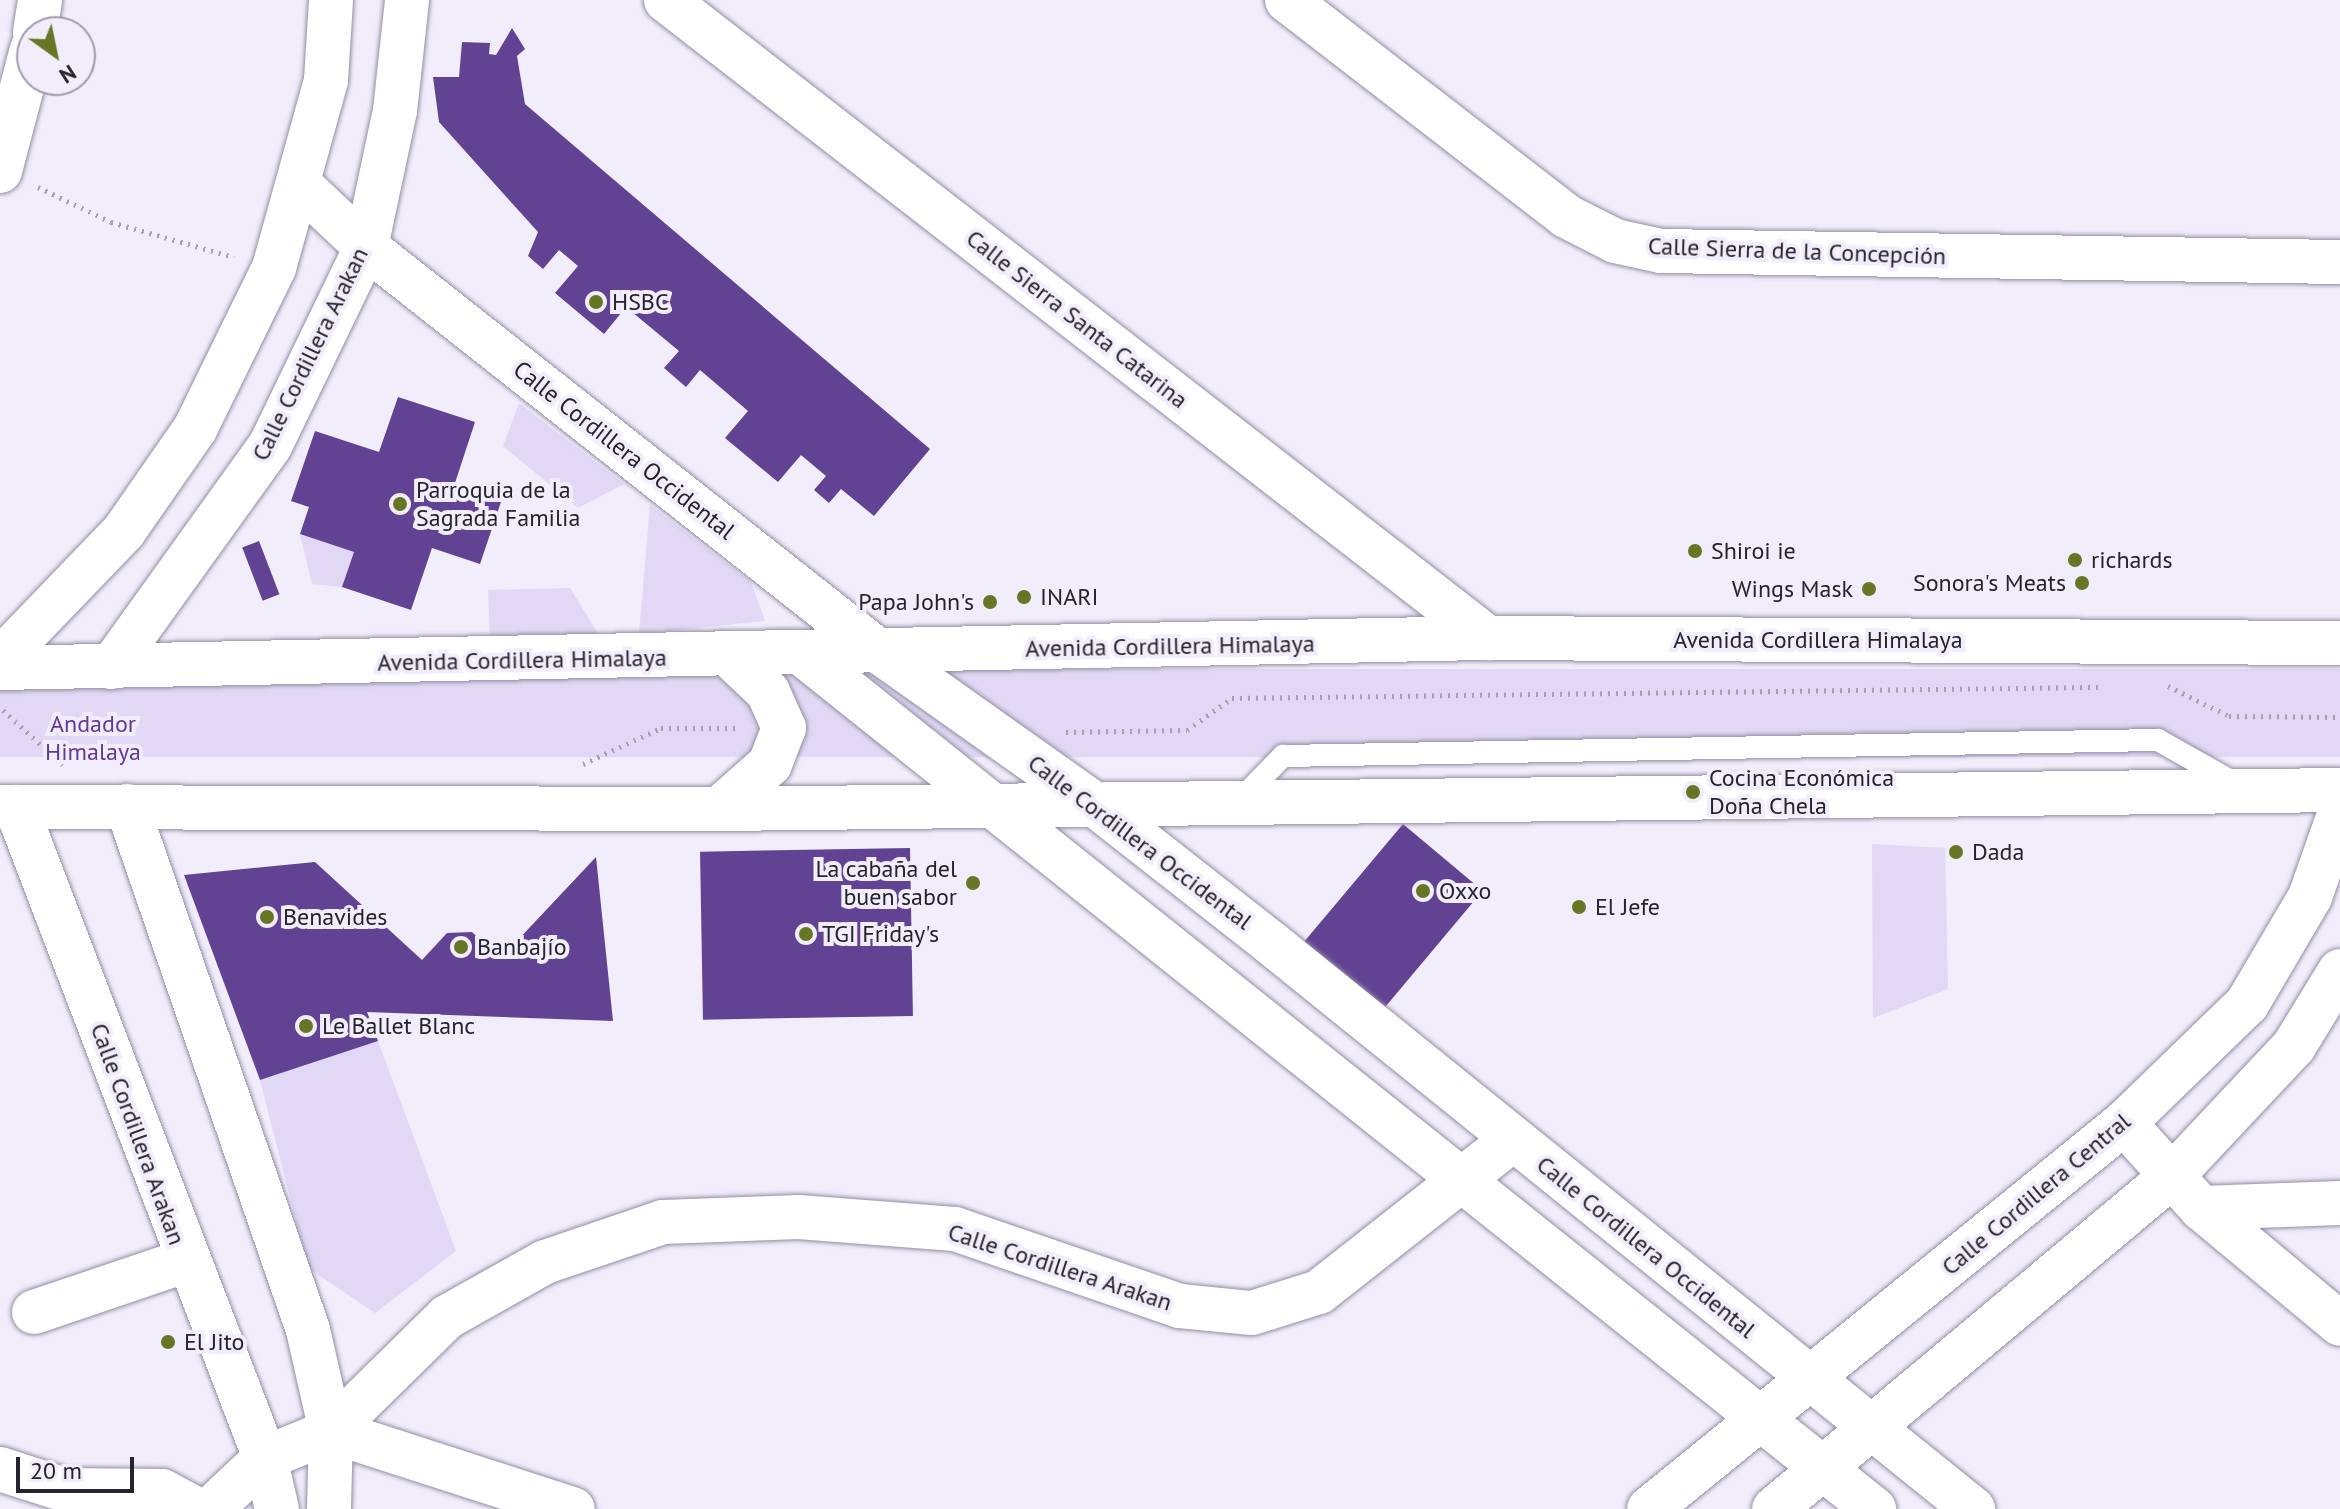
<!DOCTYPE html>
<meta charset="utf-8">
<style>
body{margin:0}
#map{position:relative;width:2340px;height:1509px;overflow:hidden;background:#f1edfb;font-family:"PT Sans",sans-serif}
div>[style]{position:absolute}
.green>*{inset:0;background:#e0d8f4;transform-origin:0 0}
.building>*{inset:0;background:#624292;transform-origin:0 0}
.path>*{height:5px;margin-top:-2.5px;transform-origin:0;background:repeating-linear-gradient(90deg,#a5a1ad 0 2px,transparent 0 8px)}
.roads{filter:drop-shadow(0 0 2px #948da4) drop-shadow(0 0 2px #948da4)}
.service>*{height:22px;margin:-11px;padding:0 11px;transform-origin:11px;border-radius:11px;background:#fff}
.minor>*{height:44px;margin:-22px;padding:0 22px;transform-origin:22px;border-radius:22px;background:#fff}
.tertiary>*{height:44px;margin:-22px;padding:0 22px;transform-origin:22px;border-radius:22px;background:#fff}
.secondary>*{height:44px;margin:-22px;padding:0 22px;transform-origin:22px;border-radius:22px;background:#fff}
.dots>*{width:22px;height:22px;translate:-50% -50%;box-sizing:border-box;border:4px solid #f1edfb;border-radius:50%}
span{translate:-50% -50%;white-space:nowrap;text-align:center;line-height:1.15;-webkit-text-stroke:8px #f1edfb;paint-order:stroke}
.street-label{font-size:24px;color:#26232c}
.poi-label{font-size:24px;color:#26232c}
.left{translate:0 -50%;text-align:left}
.right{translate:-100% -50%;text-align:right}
.park-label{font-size:24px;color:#63389d}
.north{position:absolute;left:16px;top:16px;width:80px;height:80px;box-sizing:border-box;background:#f1edfb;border:2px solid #a09ca8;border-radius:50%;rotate:147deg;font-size:22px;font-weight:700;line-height:32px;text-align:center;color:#26232c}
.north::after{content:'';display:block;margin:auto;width:28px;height:36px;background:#667624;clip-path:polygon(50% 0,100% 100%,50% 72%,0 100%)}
.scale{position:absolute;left:16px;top:1457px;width:118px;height:36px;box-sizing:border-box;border:4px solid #26232c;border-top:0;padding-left:10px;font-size:24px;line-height:28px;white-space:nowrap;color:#26232c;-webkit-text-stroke:6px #f1edfb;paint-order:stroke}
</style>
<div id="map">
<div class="green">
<i style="clip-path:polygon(519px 403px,624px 484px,578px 508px,503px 446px)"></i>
<i style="clip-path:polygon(650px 505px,751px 582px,765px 621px,639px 634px)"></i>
<i style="clip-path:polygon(300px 534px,354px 552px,342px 587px,312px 584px)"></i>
<i style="clip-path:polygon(570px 588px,599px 635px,490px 637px,488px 590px)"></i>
<i style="left:2340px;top:669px;width:88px;height:2340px;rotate:90deg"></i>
<i style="clip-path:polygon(1872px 844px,1945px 848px,1948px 989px,1873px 1018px)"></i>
<i style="clip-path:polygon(378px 1041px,456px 1251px,375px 1313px,308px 1268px,260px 1080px)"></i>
</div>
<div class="building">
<i style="clip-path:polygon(512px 28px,525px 49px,517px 56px,525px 104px,930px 449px,874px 516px,841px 489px,829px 503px,814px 490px,826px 476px,801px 455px,778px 482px,725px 438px,748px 411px,700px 370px,686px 387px,664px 368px,679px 351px,626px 307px,604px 334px,555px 293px,578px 266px,559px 250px,543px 269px,528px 256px,538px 232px,439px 122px,433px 77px,459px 77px,462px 42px,490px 43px,489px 54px,496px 55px)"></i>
<i style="clip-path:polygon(398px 397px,475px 422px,455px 483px,502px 499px,480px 564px,432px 548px,411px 610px,342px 587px,354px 552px,300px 534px,309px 507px,291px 501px,315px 431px,379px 452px)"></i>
<i style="left:259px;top:541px;width:57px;height:18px;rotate:69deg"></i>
<i style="left:1403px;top:824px;width:104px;height:175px;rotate:40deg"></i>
<i style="left:910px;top:848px;width:168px;height:210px;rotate:89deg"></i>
<i style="clip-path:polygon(596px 857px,613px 1021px,367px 1012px,378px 1041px,260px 1080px,184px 875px,315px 862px,422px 960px,447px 933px,472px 932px,500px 959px)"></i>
</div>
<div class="path">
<i style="left:38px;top:187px;width:81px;rotate:25.6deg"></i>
<i style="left:111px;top:222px;width:128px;rotate:15.9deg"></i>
<i style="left:2168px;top:686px;width:68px;rotate:26.2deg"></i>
<i style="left:2229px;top:716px;width:111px;rotate:0.5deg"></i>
<i style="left:3px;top:710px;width:81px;rotate:42.5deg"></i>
<i style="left:1066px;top:732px;width:121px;rotate:-0.9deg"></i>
<i style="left:1187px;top:730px;width:55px;rotate:-35.4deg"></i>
<i style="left:1232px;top:698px;width:866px;rotate:-0.73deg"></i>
<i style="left:583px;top:764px;width:86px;rotate:-24.8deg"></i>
<i style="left:661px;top:728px;width:79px"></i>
</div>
<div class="roads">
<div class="service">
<i style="left:1242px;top:798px;width:59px;rotate:-45.7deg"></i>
<i style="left:1283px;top:756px;width:875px;rotate:-1.05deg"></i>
<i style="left:2158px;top:740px;width:90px;rotate:29.4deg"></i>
</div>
<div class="minor">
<i style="left:666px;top:0;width:1041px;rotate:37.82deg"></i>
<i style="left:1287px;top:0;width:353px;rotate:37.7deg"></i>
<i style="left:1566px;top:216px;width:55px;rotate:27deg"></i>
<i style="left:1615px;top:241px;width:47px;rotate:12.3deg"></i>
<i style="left:1661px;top:251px;width:679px;rotate:0.93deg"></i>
<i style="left:35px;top:32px;width:32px;rotate:-81deg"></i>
<i style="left:0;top:171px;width:126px;rotate:-75.3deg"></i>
<i style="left:300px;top:185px;width:91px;rotate:43.2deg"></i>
<i style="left:366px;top:247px;width:656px;rotate:38.25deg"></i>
<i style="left:881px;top:653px;width:256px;rotate:35.3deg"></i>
<i style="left:1090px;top:801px;width:230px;rotate:38.1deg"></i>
<i style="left:1271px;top:943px;width:902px;rotate:38.88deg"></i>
<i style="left:805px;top:656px;width:1368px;rotate:38.59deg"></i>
<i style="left:2124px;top:1123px;width:115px;rotate:47.8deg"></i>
<i style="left:2201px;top:1208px;width:181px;rotate:39.8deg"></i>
<i style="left:2201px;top:1208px;width:139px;rotate:-2.1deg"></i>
<i style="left:34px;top:1312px;width:159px;rotate:-18.7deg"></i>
<i style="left:331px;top:1431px;width:163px;rotate:-44.5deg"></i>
<i style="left:447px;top:1317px;width:112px;rotate:-29.3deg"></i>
<i style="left:545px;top:1262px;width:125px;rotate:-18.7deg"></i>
<i style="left:663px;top:1222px;width:136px;rotate:-2.1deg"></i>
<i style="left:799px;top:1217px;width:156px;rotate:4.4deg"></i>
<i style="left:955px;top:1229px;width:238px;rotate:18.9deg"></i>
<i style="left:1180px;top:1306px;width:72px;rotate:5.6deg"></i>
<i style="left:1252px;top:1313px;width:70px;rotate:-17.4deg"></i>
<i style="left:1319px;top:1292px;width:246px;rotate:-38.2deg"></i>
<i style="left:0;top:1469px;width:68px;rotate:17.9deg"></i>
<i style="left:65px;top:1490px;width:97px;rotate:0.6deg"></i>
<i style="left:162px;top:1491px;width:38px;rotate:28deg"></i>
</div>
<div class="tertiary">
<i style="left:0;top:660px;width:179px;rotate:-46.1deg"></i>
<i style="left:124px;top:531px;width:124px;rotate:-55.2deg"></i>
<i style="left:195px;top:429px;width:179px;rotate:-63.9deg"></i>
<i style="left:274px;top:268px;width:195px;rotate:-74.5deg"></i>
<i style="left:326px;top:80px;width:80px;rotate:-86.4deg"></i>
<i style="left:111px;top:667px;width:272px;rotate:-54.3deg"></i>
<i style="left:270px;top:446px;width:221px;rotate:-64.2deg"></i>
<i style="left:366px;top:247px;width:139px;rotate:-78deg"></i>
<i style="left:395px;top:111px;width:112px;rotate:-83.8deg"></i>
<i style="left:127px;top:806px;width:554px;rotate:70.94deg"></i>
<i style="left:308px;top:1330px;width:104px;rotate:77.2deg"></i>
<i style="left:331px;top:1431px;width:78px;rotate:91.5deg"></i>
<i style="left:16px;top:807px;width:697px;rotate:69.07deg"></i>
<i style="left:265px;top:1458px;width:52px;rotate:76.8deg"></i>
<i style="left:331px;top:1431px;width:254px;rotate:17.9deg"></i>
<i style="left:211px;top:1509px;width:74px;rotate:-43.4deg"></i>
<i style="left:265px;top:1458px;width:71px;rotate:-22.2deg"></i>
<i style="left:1649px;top:1509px;width:612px;rotate:-39.1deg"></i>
<i style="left:2124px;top:1123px;width:171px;rotate:-44.1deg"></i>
<i style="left:2247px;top:1004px;width:124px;rotate:-59.5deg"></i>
<i style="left:2310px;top:897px;width:90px;rotate:-70.6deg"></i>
<i style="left:1774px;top:1509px;width:519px;rotate:-39.92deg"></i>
<i style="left:2172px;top:1176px;width:178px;rotate:-46.8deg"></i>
<i style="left:2294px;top:1046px;width:88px;rotate:-58.5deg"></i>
</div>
<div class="secondary">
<i style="left:0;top:668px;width:1488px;rotate:-1.16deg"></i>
<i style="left:1488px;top:638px;width:852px;rotate:0.34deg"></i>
<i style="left:0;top:807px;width:719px;rotate:0.16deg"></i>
<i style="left:719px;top:809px;width:1621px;rotate:-0.67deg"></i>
<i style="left:719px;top:809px;width:68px;rotate:-41.4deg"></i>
<i style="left:770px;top:764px;width:39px;rotate:-69deg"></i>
<i style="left:784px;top:728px;width:39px;rotate:-114deg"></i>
<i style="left:768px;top:692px;width:52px;rotate:-136.5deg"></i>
</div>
</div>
<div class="dots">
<i style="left:596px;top:302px;background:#667624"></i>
<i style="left:400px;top:504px;background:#667624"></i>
<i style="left:1695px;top:551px;background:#667624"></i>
<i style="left:2075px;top:560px;background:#667624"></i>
<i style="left:2082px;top:583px;background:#667624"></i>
<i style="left:1869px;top:589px;background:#667624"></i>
<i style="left:1024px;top:597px;background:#667624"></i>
<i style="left:990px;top:602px;background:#667624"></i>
<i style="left:1693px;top:792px;background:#667624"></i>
<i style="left:1956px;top:852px;background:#667624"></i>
<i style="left:973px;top:883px;background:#667624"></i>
<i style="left:1423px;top:891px;background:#667624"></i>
<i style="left:1579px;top:907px;background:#667624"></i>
<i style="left:267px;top:917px;background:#667624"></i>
<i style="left:806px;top:934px;background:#667624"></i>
<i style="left:461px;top:947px;background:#667624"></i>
<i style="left:306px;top:1026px;background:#667624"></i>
<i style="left:168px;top:1342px;background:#667624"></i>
</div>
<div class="street-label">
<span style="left:1797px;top:251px;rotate:2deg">Calle Sierra de la Concepción</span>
<span style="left:1077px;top:319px;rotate:38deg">Calle Sierra Santa Catarina</span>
<span style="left:310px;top:354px;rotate:-64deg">Calle Cordillera Arakan</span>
<span style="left:624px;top:450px;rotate:38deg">Calle Cordillera Occidental</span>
<span style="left:1818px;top:640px">Avenida Cordillera Himalaya</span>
<span style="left:1170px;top:646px;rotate:-1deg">Avenida Cordillera Himalaya</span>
<span style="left:522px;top:660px;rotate:-1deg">Avenida Cordillera Himalaya</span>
<span style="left:1140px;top:842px;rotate:37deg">Calle Cordillera Occidental</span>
<span style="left:138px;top:1134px;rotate:70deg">Calle Cordillera Arakan</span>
<span style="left:2036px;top:1194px;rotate:-40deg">Calle Cordillera Central</span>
<span style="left:1646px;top:1247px;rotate:39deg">Calle Cordillera Occidental</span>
<span style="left:1060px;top:1267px;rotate:18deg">Calle Cordillera Arakan</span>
</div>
<div class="poi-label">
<span class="left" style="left:612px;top:302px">HSBC</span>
<span class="left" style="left:416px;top:504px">Parroquia de la<br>Sagrada Familia</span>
<span class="left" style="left:1711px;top:551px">Shiroi ie</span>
<span class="left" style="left:2091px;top:560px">richards</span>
<span class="right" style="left:2066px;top:583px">Sonora's Meats</span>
<span class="right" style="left:1853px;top:589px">Wings Mask</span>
<span class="left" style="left:1040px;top:597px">INARI</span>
<span class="right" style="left:974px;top:602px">Papa John's</span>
<span class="left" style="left:1709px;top:792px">Cocina Económica<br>Doña Chela</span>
<span class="left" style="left:1972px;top:852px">Dada</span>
<span class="right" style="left:957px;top:883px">La cabaña del<br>buen sabor</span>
<span class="left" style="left:1439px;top:891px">Oxxo</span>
<span class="left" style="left:1595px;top:907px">El Jefe</span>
<span class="left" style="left:283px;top:917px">Benavides</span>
<span class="left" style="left:822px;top:934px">TGI Friday's</span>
<span class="left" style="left:477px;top:947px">Banbajío</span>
<span class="left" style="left:322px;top:1026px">Le Ballet Blanc</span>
<span class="left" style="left:184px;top:1342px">El Jito</span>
</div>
<div class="park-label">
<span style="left:93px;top:738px">Andador<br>Himalaya</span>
</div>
<div class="north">N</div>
<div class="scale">20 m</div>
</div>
